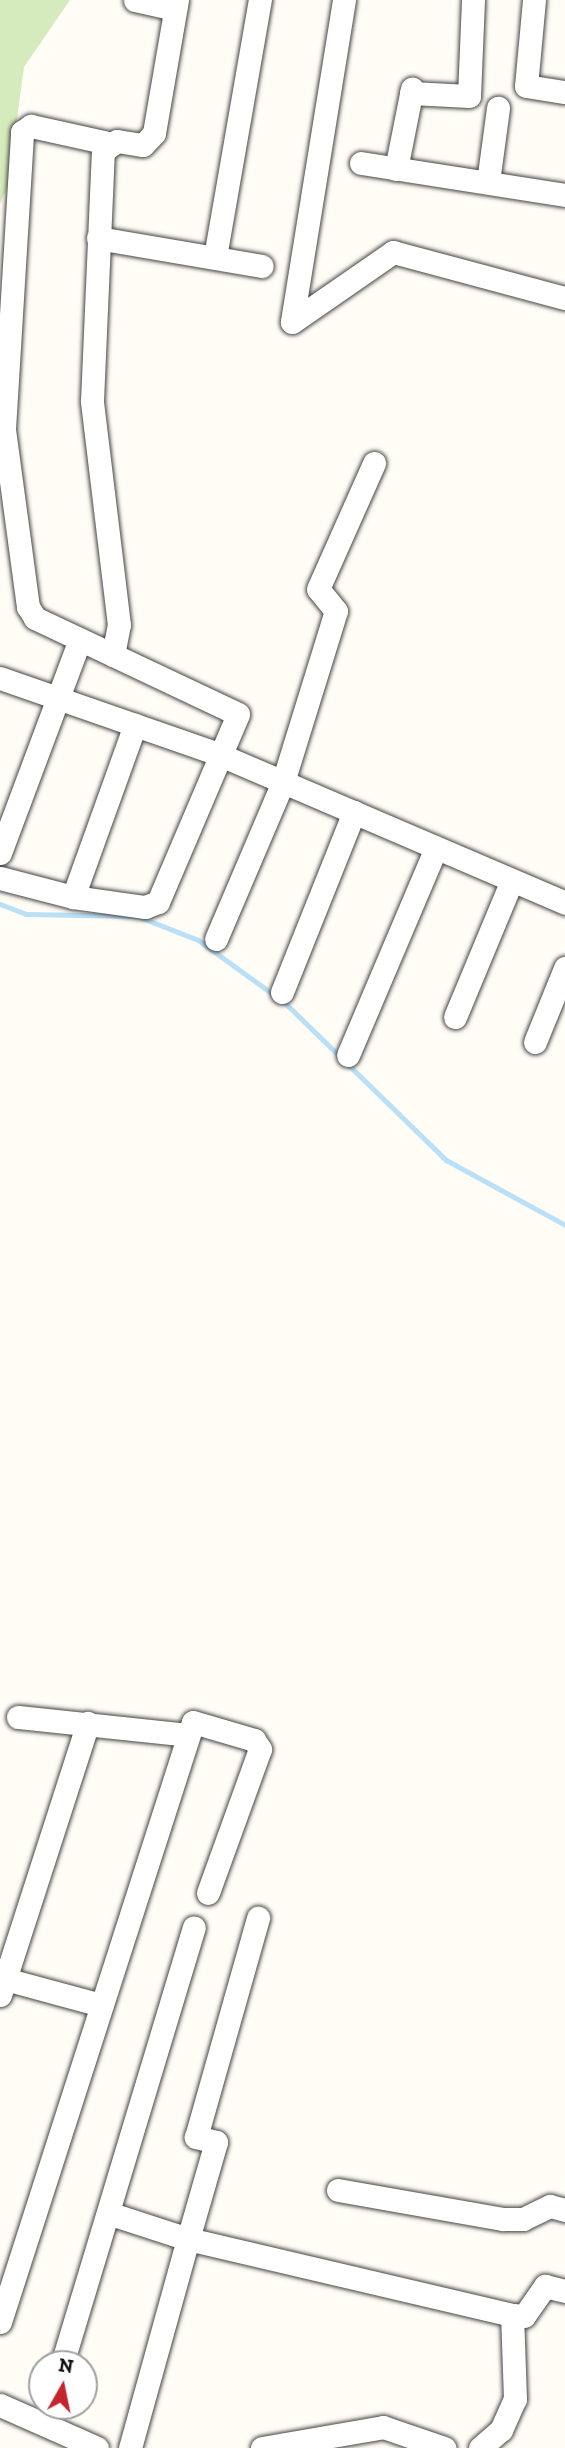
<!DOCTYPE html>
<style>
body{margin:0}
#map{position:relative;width:565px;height:2448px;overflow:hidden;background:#fffdf5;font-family:"Zilla Slab",serif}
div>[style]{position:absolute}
.green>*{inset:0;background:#d5ebbd}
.stream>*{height:5px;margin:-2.5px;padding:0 2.5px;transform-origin:2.5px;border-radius:2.5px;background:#b9e0f7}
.roads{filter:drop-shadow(0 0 2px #444) drop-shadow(0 0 2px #444)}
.minor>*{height:23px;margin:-11.5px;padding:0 11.5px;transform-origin:11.5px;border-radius:11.5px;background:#fff}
span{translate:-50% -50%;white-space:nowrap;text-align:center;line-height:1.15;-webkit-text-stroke:7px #fff;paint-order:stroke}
.north{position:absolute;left:28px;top:2350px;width:70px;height:70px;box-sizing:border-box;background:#fff;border:2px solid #a0a0a0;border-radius:50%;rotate:9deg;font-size:19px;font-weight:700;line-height:28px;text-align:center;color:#111}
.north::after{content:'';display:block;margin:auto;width:24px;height:32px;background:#c4262e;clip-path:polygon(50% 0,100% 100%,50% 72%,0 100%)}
</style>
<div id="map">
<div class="green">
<i style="clip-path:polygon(0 0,70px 0,24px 67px,8px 186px,0 204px)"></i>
</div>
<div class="stream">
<i style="left:0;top:904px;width:28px;rotate:21deg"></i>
<i style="left:26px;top:914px;width:111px;rotate:1deg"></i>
<i style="left:137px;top:916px;width:66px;rotate:21.5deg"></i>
<i style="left:198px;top:940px;width:107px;rotate:35.9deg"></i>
<i style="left:285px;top:1003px;width:225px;rotate:44.3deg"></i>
<i style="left:446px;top:1160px;width:136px;rotate:28.6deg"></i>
</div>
<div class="roads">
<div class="minor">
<i style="left:135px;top:0;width:41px;rotate:12.7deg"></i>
<i style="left:344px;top:0;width:326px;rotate:99.2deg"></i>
<i style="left:292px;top:322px;width:123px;rotate:-34.7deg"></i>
<i style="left:393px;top:252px;width:178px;rotate:15deg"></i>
<i style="left:534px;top:0;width:86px;rotate:95.3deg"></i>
<i style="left:526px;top:86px;width:39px;rotate:9deg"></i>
<i style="left:411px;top:93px;width:58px;rotate:3deg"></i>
<i style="left:469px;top:96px;width:96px;rotate:-87.6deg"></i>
<i style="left:361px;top:163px;width:206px;rotate:8.9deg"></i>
<i style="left:396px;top:169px;width:82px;rotate:-78.7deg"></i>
<i style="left:488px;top:182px;width:75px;rotate:-82.3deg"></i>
<i style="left:98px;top:238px;width:166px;rotate:9.7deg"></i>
<i style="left:215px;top:257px;width:261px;rotate:-80.1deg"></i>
<i style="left:113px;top:655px;width:31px;rotate:-79deg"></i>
<i style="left:119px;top:625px;width:226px;rotate:-96.9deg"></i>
<i style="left:92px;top:401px;width:250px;rotate:-87.5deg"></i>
<i style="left:103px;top:151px;width:17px;rotate:-36deg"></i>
<i style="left:117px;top:141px;width:26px;rotate:9deg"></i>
<i style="left:143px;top:145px;width:16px;rotate:-47deg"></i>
<i style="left:154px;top:133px;width:135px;rotate:-80.2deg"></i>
<i style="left:0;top:678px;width:231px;rotate:19.2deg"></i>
<i style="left:218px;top:754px;width:378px;rotate:23.2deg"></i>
<i style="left:0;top:853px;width:228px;rotate:-69.5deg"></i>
<i style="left:0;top:878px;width:75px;rotate:14.6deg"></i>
<i style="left:73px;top:897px;width:73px;rotate:7.9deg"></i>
<i style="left:145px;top:907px;width:14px;rotate:-21deg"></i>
<i style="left:158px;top:902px;width:204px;rotate:-66.9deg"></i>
<i style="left:238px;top:714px;width:225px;rotate:-154.7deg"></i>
<i style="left:35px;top:618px;width:13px;rotate:-122deg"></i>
<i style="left:28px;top:607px;width:180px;rotate:-97.7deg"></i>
<i style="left:4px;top:429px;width:298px;rotate:-86.5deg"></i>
<i style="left:22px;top:132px;width:11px;rotate:-34deg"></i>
<i style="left:31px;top:126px;width:79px;rotate:12.4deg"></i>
<i style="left:73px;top:897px;width:183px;rotate:-70.2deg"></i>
<i style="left:216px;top:939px;width:171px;rotate:-66.9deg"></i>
<i style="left:283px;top:782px;width:179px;rotate:-72.8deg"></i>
<i style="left:336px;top:611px;width:28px;rotate:-129deg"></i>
<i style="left:318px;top:589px;width:138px;rotate:-66deg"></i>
<i style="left:282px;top:992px;width:194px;rotate:-68.2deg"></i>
<i style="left:455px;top:1017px;width:148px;rotate:-67.4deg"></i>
<i style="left:535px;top:1042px;width:80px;rotate:-67.9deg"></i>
<i style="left:348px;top:1055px;width:225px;rotate:-67deg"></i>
<i style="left:18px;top:1717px;width:171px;rotate:6deg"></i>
<i style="left:5px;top:1979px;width:99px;rotate:15.2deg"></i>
<i style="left:0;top:1995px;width:286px;rotate:-72.1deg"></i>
<i style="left:338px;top:2190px;width:168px;rotate:10deg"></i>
<i style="left:503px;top:2219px;width:20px"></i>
<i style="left:523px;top:2219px;width:30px;rotate:-26deg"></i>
<i style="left:550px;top:2206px;width:16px;rotate:15deg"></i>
<i style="left:108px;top:2213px;width:84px;rotate:18deg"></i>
<i style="left:188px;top:2239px;width:101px;rotate:-73.9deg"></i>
<i style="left:216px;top:2142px;width:21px;rotate:-166deg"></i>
<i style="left:196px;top:2137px;width:228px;rotate:-74.2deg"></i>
<i style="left:0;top:2322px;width:630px;rotate:-72.17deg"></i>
<i style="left:193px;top:1722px;width:64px;rotate:16.4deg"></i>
<i style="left:254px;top:1740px;width:11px;rotate:56deg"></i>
<i style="left:260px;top:1749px;width:153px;rotate:109.9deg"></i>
<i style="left:62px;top:2364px;width:456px;rotate:-73.2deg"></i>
<i style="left:0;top:2405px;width:106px;rotate:23.9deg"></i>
<i style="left:130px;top:2448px;width:217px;rotate:-74.5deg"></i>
<i style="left:188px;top:2239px;width:333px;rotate:13.2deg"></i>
<i style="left:512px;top:2315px;width:12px;rotate:5deg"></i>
<i style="left:524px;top:2316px;width:37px;rotate:-55deg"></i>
<i style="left:545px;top:2286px;width:21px;rotate:14deg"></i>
<i style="left:262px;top:2448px;width:123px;rotate:-9.8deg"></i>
<i style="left:383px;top:2427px;width:65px;rotate:19deg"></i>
<i style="left:480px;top:2448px;width:28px;rotate:-41deg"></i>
<i style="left:501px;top:2430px;width:34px;rotate:-66deg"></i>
<i style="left:515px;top:2399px;width:84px;rotate:-92deg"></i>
</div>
</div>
<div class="north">N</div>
</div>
